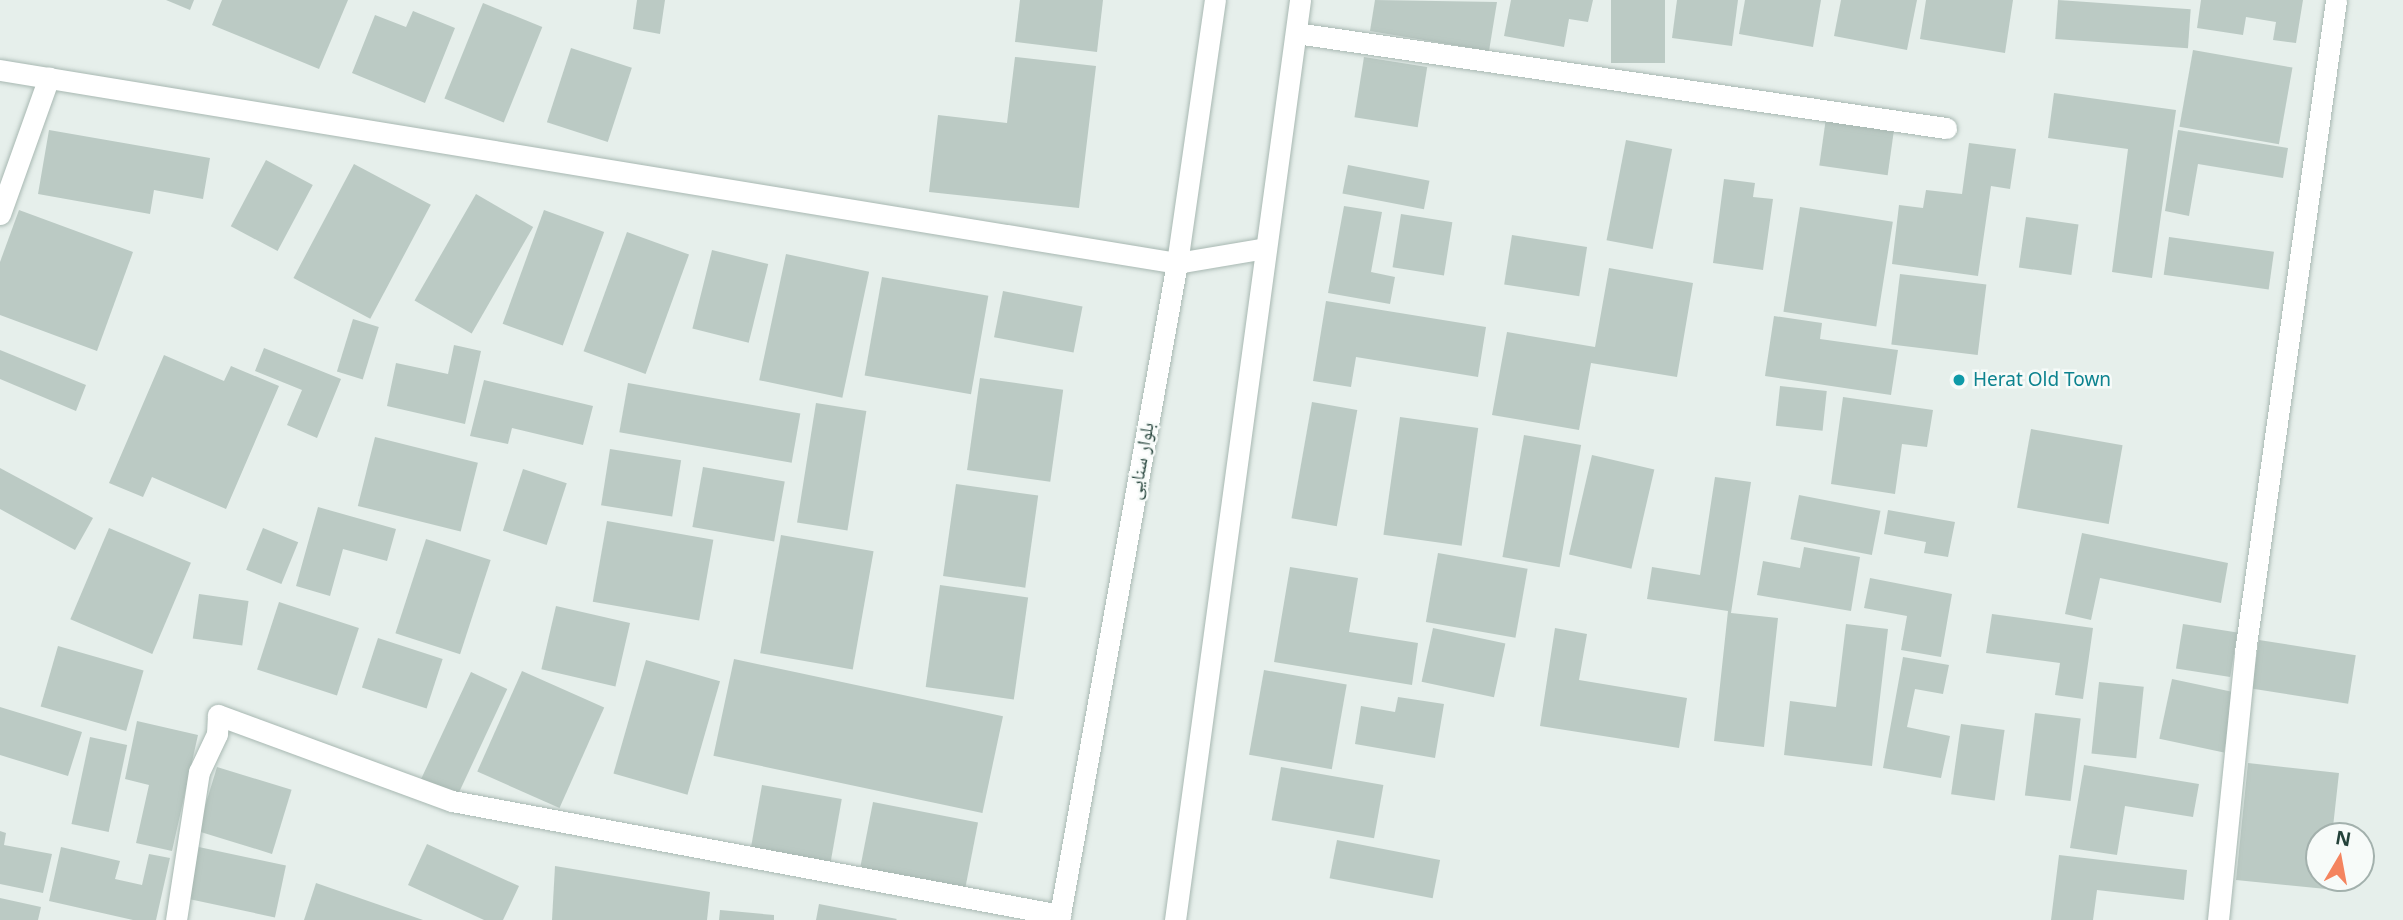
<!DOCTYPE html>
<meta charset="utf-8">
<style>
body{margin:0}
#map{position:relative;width:2403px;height:920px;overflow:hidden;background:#e6efeb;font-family:"Noto Sans","Noto Naskh Arabic",sans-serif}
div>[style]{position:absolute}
.building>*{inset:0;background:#bbcac4;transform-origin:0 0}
.roads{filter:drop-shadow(0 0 2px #a8b8b2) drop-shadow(0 0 2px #a8b8b2)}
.minor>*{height:21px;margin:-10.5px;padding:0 10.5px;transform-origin:10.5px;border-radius:10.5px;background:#fff}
.secondary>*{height:21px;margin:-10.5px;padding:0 10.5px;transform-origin:10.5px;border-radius:10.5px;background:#fff}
.dots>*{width:19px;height:19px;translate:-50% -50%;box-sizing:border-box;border:4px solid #f7fbf9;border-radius:50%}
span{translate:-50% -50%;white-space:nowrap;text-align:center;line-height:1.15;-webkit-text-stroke:5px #f7fbf9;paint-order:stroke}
.culture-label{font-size:19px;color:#0d838f}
.left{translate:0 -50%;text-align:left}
.street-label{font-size:19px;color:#24423a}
.north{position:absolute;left:2305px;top:822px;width:70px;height:70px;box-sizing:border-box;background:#f7fbf9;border:2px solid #a3b1ad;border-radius:50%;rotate:10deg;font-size:19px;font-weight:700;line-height:28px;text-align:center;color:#24423a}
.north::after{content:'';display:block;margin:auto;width:24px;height:32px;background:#f4845f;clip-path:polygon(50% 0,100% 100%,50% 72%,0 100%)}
</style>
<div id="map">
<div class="building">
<i style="clip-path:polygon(166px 0,194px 0,190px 10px)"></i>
<i style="clip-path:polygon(222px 0,348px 0,319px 69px,212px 25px)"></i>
<i style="clip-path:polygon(637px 0,665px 0,660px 34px,633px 29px)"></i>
<i style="clip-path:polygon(1020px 0,1103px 0,1097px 52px,1015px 42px)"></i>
<i style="clip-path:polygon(1375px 0,1497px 2px,1489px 51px,1370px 31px)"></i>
<i style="clip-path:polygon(1511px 0,1593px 0,1588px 22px,1569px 19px,1564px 47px,1504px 36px)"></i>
<i style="left:1611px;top:0;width:54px;height:63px"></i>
<i style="clip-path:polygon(1677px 0,1738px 0,1732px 46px,1672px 38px)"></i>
<i style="clip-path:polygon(1745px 0,1821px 0,1813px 47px,1739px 34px)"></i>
<i style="clip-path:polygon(1841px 0,1917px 0,1907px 50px,1834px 36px)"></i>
<i style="clip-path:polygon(1926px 0,2013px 0,2005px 53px,1920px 39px)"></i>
<i style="left:2058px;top:0;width:133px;height:39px;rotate:4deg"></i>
<i style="clip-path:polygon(2201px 0,2303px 0,2296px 43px,2273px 40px,2276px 22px,2246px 17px,2243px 35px,2197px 28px)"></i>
<i style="left:483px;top:3px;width:64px;height:103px;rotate:22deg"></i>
<i style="clip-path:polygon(413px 11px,455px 28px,425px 103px,352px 73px,375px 15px,406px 27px)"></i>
<i style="left:571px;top:48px;width:64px;height:78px;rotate:18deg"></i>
<i style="left:2193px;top:50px;width:101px;height:78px;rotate:10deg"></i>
<i style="clip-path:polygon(1015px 57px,1096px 66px,1079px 208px,929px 192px,938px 115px,1007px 123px)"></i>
<i style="left:1364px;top:57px;width:64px;height:61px;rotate:9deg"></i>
<i style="clip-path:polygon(2054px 93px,2176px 110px,2152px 278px,2112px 272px,2128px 149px,2048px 138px)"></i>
<i style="left:1826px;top:118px;width:69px;height:48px;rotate:8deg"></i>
<i style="clip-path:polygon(49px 130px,210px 158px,203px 199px,154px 190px,150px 214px,38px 194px)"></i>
<i style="clip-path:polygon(2178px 130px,2288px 148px,2283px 178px,2198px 164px,2189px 216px,2165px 211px)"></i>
<i style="left:1626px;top:140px;width:47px;height:102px;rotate:11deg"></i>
<i style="clip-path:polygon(1969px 143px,2016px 149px,2010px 189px,1991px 186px,1978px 276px,1892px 264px,1899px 205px,1923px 208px,1926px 190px,1962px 194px)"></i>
<i style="left:266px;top:160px;width:53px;height:75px;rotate:28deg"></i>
<i style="left:354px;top:164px;width:87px;height:129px;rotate:28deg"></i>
<i style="left:1348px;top:165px;width:83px;height:29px;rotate:11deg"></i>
<i style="clip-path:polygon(1724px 179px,1755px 183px,1753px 197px,1773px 199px,1763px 270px,1713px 263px)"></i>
<i style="left:476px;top:194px;width:66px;height:123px;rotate:30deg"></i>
<i style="clip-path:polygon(1344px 206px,1382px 212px,1371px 272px,1395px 277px,1390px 304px,1328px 293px)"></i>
<i style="left:1800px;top:207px;width:94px;height:106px;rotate:9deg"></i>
<i style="clip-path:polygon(19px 210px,133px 252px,97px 351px,0 315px,0 262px)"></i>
<i style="left:544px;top:210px;width:64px;height:121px;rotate:20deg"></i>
<i style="left:1401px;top:214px;width:52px;height:54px;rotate:9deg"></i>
<i style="left:2026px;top:217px;width:53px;height:51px;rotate:8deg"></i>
<i style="left:627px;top:232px;width:66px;height:127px;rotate:20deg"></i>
<i style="left:1512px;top:235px;width:76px;height:50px;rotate:9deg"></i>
<i style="left:2169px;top:237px;width:106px;height:38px;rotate:8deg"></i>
<i style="left:712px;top:250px;width:58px;height:81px;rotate:14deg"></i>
<i style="left:786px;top:254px;width:85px;height:129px;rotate:12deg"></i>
<i style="clip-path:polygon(1609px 268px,1693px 283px,1677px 377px,1591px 363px,1579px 430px,1492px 415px,1507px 332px,1595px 347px)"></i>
<i style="left:1900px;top:274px;width:87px;height:71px;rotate:7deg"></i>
<i style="left:882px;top:277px;width:108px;height:100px;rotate:10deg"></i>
<i style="left:1003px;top:291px;width:81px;height:47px;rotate:11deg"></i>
<i style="clip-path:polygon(1326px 301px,1486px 327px,1478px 377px,1356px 357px,1351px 387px,1313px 381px)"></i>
<i style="clip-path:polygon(1774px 316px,1822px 323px,1820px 339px,1898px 350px,1891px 395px,1765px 376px)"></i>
<i style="left:353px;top:319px;width:27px;height:55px;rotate:17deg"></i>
<i style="clip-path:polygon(454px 345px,481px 351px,465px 424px,387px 406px,396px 363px,448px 374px)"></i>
<i style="clip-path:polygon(264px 348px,341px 379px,317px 438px,287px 425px,302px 390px,255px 371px)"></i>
<i style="clip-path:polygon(0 350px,86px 385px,76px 411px,0 379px)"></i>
<i style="clip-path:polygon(164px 355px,224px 381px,231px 366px,279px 386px,226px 509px,152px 477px,143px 497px,109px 483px)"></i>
<i style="left:980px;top:378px;width:84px;height:93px;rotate:8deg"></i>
<i style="clip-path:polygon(484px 380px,593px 406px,583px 445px,512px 428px,508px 444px,470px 436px)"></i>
<i style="left:628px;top:383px;width:175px;height:50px;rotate:10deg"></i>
<i style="left:1780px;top:386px;width:47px;height:40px;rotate:6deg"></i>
<i style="clip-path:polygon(1843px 397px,1933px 410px,1927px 447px,1902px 444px,1895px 494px,1831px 484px)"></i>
<i style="left:1312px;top:402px;width:46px;height:118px;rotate:10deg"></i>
<i style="left:816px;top:403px;width:51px;height:121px;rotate:9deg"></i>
<i style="left:1400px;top:417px;width:79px;height:119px;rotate:8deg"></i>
<i style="left:2031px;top:429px;width:93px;height:80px;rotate:10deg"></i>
<i style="left:1524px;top:435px;width:58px;height:124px;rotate:10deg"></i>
<i style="left:375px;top:437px;width:106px;height:71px;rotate:14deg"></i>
<i style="left:610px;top:449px;width:72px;height:57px;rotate:9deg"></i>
<i style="left:1592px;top:455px;width:64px;height:102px;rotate:13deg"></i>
<i style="left:703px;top:467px;width:83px;height:61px;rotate:10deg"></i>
<i style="clip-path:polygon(0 468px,93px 518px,75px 550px,0 509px)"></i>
<i style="left:523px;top:469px;width:46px;height:65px;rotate:18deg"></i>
<i style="clip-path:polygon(1715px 477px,1751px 482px,1731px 613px,1778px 618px,1764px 747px,1714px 741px,1728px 611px,1647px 599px,1652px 567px,1700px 575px)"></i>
<i style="left:956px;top:484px;width:83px;height:93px;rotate:8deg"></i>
<i style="left:1799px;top:495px;width:83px;height:45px;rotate:11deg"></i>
<i style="clip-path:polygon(318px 507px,396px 529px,387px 561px,343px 549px,330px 596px,296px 586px)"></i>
<i style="clip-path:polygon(1888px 510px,1955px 522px,1948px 557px,1924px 553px,1926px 542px,1884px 534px)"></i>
<i style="left:607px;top:521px;width:108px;height:82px;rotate:10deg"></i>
<i style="left:109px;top:528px;width:89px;height:99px;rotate:23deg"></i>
<i style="left:263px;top:528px;width:38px;height:45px;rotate:22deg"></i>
<i style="clip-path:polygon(2082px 533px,2228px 563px,2221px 603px,2100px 578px,2091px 620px,2065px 614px)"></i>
<i style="left:781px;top:535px;width:94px;height:120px;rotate:10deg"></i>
<i style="left:426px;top:539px;width:68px;height:99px;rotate:18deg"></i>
<i style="clip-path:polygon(1804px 547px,1860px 557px,1851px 611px,1757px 595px,1763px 561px,1800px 568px)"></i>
<i style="left:1438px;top:553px;width:91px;height:70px;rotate:10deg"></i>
<i style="clip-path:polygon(1290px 567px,1358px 578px,1349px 632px,1418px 643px,1412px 685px,1274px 662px)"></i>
<i style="clip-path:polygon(1870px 578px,1952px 594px,1941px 657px,1901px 650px,1907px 616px,1864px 608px)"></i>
<i style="left:940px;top:585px;width:89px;height:103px;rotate:8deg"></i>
<i style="left:199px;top:594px;width:50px;height:45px;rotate:8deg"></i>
<i style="left:279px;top:602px;width:84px;height:71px;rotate:18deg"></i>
<i style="left:556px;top:606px;width:76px;height:65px;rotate:13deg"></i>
<i style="clip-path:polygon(1992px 614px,2093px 628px,2083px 699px,2055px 695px,2060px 663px,1986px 653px)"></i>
<i style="clip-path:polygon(1846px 624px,1888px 629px,1872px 766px,1784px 755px,1790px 701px,1836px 707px)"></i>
<i style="left:2183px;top:624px;width:55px;height:45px;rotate:9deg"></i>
<i style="left:1433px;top:628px;width:74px;height:55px;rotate:12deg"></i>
<i style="clip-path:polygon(1555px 628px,1587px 634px,1579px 680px,1687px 698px,1679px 748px,1540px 726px)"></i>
<i style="left:378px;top:638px;width:68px;height:52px;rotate:18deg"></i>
<i style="left:2259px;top:640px;width:98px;height:49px;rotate:9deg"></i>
<i style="left:58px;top:646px;width:89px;height:63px;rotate:16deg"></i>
<i style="clip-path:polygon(1903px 657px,1949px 665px,1943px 694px,1915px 689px,1907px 727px,1950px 736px,1941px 778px,1883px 768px)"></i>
<i style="left:734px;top:659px;width:275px;height:99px;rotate:12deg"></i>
<i style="left:646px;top:660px;width:77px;height:118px;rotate:16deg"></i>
<i style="left:1264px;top:670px;width:84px;height:86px;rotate:10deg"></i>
<i style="left:522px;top:671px;width:90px;height:110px;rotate:24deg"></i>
<i style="left:471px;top:672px;width:40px;height:120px;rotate:25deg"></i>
<i style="left:2172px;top:679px;width:66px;height:61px;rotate:12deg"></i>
<i style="left:2099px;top:682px;width:45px;height:72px;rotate:6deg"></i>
<i style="clip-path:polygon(1398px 697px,1444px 704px,1435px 758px,1355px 744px,1361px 706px,1395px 712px)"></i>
<i style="clip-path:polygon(0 707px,82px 732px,68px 776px,0 755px)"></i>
<i style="left:2035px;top:713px;width:46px;height:83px;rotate:7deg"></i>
<i style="clip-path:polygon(137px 721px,198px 735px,172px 851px,136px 843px,149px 785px,125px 779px)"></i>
<i style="left:1961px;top:724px;width:44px;height:71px;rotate:8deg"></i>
<i style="left:90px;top:737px;width:38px;height:89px;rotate:12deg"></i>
<i style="clip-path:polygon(2248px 763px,2339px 773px,2332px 836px,2319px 836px,2319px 878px,2327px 878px,2326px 889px,2236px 880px)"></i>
<i style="clip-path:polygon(2084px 765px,2199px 784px,2193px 817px,2125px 806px,2117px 855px,2070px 848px)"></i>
<i style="left:217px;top:767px;width:78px;height:67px;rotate:17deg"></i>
<i style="left:1281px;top:767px;width:104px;height:54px;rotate:10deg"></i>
<i style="left:762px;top:785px;width:81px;height:65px;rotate:10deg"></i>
<i style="left:873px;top:802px;width:107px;height:68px;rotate:11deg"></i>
<i style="clip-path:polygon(0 831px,6px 833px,4px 845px,52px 854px,43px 893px,0 884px)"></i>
<i style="left:1337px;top:840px;width:105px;height:39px;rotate:11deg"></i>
<i style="clip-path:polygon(427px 844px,519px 886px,503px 920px,484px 920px,408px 885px)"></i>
<i style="left:194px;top:846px;width:94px;height:53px;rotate:12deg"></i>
<i style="clip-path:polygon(61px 847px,120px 861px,115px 879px,142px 885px,149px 854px,170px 858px,156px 920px,133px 920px,49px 901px)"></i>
<i style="clip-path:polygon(2059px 855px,2187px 870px,2184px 900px,2097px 890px,2093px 920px,2051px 920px)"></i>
<i style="clip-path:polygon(555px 866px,710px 892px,707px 920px,552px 920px)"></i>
<i style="clip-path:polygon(316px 883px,423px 920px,304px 920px)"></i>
<i style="clip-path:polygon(0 898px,41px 907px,38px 920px,0 920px)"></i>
<i style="clip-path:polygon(819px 904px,897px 919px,896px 920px,816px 920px)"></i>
<i style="clip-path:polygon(720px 910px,774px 915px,774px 920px,719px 920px)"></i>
</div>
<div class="roads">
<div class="minor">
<i style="left:1296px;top:33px;width:657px;rotate:8.32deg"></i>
<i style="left:0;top:70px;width:1193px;rotate:9.31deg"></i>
<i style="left:1177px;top:263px;width:90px;rotate:-9.6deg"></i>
<i style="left:0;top:214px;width:145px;rotate:-70.3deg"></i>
<i style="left:176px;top:920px;width:150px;rotate:-81.2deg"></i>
<i style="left:199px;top:772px;width:42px;rotate:-64.7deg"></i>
<i style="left:217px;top:734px;width:19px;rotate:-87deg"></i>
<i style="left:218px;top:715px;width:249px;rotate:20.2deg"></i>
<i style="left:452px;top:801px;width:619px;rotate:10.62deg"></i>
<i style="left:2218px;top:920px;width:269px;rotate:-84.2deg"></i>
<i style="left:2245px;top:652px;width:658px;rotate:-82.05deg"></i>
</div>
<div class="secondary">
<i style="left:1059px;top:920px;width:668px;rotate:-79.82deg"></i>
<i style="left:1177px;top:263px;width:266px;rotate:-81.8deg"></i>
<i style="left:1175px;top:920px;width:928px;rotate:-82.26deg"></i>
</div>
</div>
<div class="dots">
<i style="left:1959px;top:380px;background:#0f9aa8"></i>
</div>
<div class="culture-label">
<span class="left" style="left:1973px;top:380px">Herat Old Town</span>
</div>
<div class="street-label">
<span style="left:1141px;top:461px;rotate:-80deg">بلوار سنایی</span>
</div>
<div class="north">N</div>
</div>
